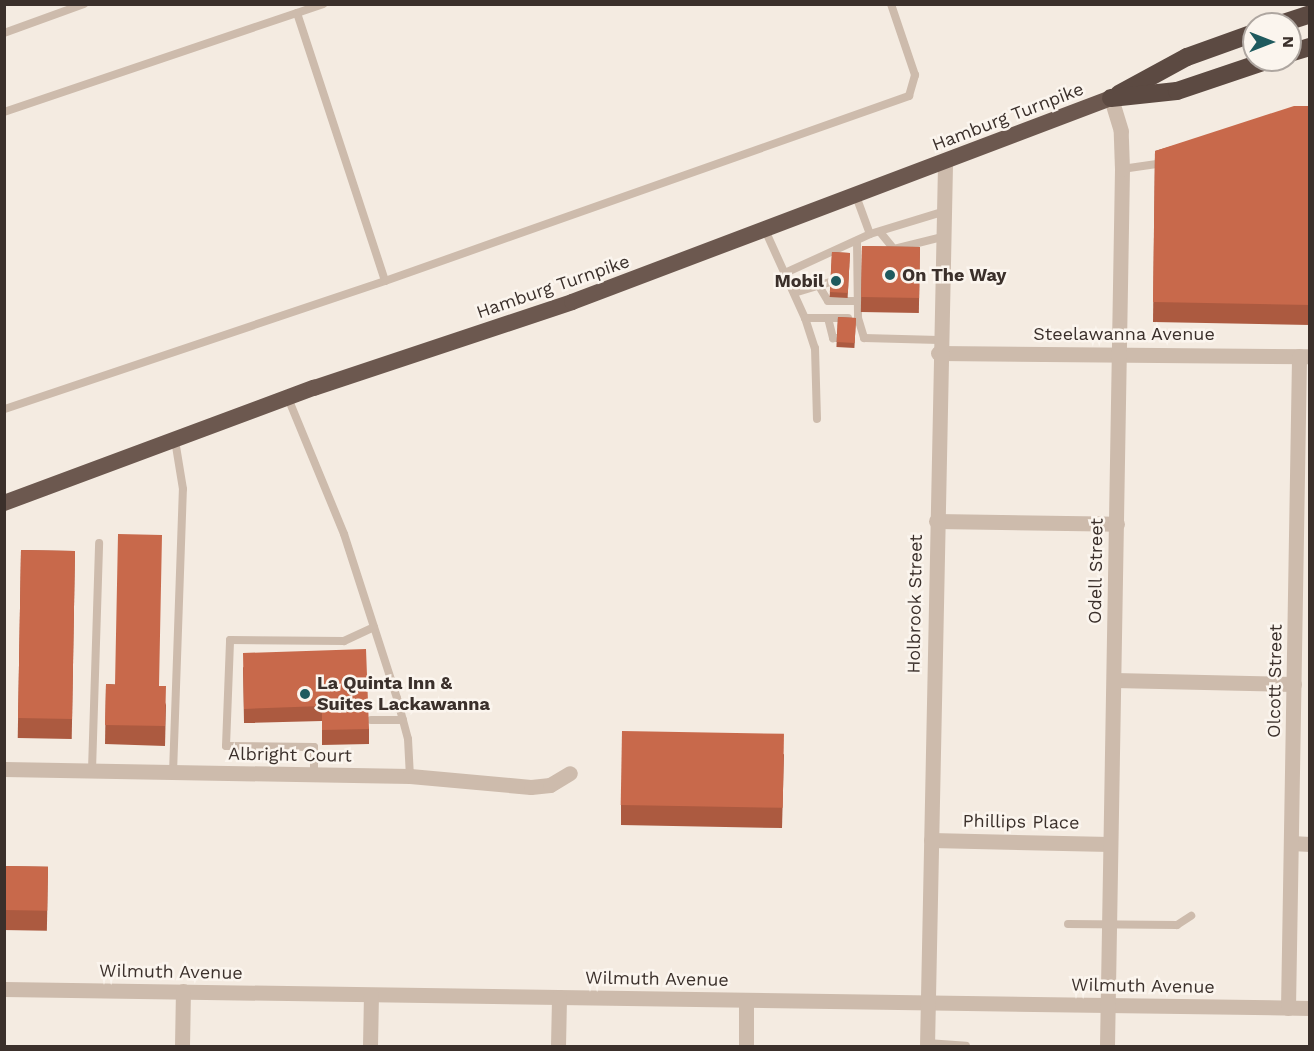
<!DOCTYPE html>
<style>
body{margin:0}
#map{position:relative;width:1314px;height:1051px;overflow:hidden;background:#f4ebe1;font-family:"Work Sans",sans-serif}
div>[style]{position:absolute}
.service>*{height:8px;margin:-4px;padding:0 4px;transform-origin:4px;border-radius:4px;background:#cdbbac}
.minor>*{height:15px;margin:-7.5px;padding:0 7.5px;transform-origin:7.5px;border-radius:7.5px;background:#cdbbac}
.trunk>*{height:16px;margin:-8px;padding:0 8px;transform-origin:8px;border-radius:8px;background:#6c584f}
.motorway>*{height:18px;margin:-9px;padding:0 9px;transform-origin:9px;border-radius:9px;background:#5c4a42}
.wall>*{inset:0;background:#ac5a40;transform-origin:0 0}
.building>*{inset:0;background:#c8694b;transform-origin:0 0}
.dots>*{width:16px;height:16px;translate:-50% -50%;box-sizing:border-box;border:3px solid #fbf5ee;border-radius:50%}
span{translate:-50% -50%;white-space:nowrap;text-align:center;line-height:1.15;-webkit-text-stroke:5px #fbf5ee;paint-order:stroke}
.street-label{font-size:18px;color:#3b302b}
.poi-label{font-size:18px;color:#3b302b;font-weight:700}
.left{translate:0 -50%;text-align:left}
.right{translate:-100% -50%;text-align:right}
.frame{position:absolute;inset:0;border:6px solid #3b302b;pointer-events:none}
.north{position:absolute;left:1242px;top:12px;width:60px;height:60px;box-sizing:border-box;background:#fbf5ee;border:2px solid #aea6a0;border-radius:50%;rotate:90deg;font-size:16px;font-weight:700;line-height:24px;text-align:center;color:#3b302b}
.north::after{content:'';display:block;margin:auto;width:21px;height:27px;background:#1f5a5e;clip-path:polygon(50% 0,100% 100%,50% 72%,0 100%)}
</style>
<div id="map">
<div class="service">
<i style="left:297px;top:13px;width:28px;rotate:-19deg"></i>
<i style="left:4px;top:33px;width:85px;rotate:-19.9deg"></i>
<i style="left:4px;top:112px;width:309px;rotate:-18.7deg"></i>
<i style="left:297px;top:13px;width:282px;rotate:71.8deg"></i>
<i style="left:385px;top:281px;width:402px;rotate:161.4deg"></i>
<i style="left:1122px;top:169px;width:42px;rotate:-8.1deg"></i>
<i style="left:856px;top:196px;width:40px;rotate:69.8deg"></i>
<i style="left:765px;top:230px;width:97px;rotate:65.6deg"></i>
<i style="left:805px;top:318px;width:43px"></i>
<i style="left:880px;top:232px;width:22px;rotate:51deg"></i>
<i style="left:894px;top:249px;width:49px;rotate:-14deg"></i>
<i style="left:857px;top:242px;width:76px;rotate:89.2deg"></i>
<i style="left:858px;top:318px;width:21px;rotate:73deg"></i>
<i style="left:864px;top:338px;width:75px;rotate:1.5deg"></i>
<i style="left:785px;top:273px;width:94px;rotate:-24.6deg"></i>
<i style="left:870px;top:234px;width:75px;rotate:-17deg"></i>
<i style="left:385px;top:281px;width:556px;rotate:-19.45deg"></i>
<i style="left:909px;top:96px;width:22px;rotate:-74deg"></i>
<i style="left:915px;top:75px;width:75px;rotate:-108.7deg"></i>
<i style="left:819px;top:286px;width:17px;rotate:59deg"></i>
<i style="left:828px;top:301px;width:29px"></i>
<i style="left:794px;top:293px;width:39px;rotate:-17deg"></i>
<i style="left:805px;top:318px;width:32px;rotate:72deg"></i>
<i style="left:815px;top:348px;width:71px;rotate:88.4deg"></i>
<i style="left:828px;top:318px;width:21px;rotate:76deg"></i>
<i style="left:833px;top:338px;width:5px"></i>
<i style="left:288px;top:398px;width:147px;rotate:67.6deg"></i>
<i style="left:344px;top:534px;width:172px;rotate:72.1deg"></i>
<i style="left:397px;top:698px;width:42px;rotate:75deg"></i>
<i style="left:408px;top:739px;width:37px;rotate:87deg"></i>
<i style="left:371px;top:720px;width:32px"></i>
<i style="left:92px;top:770px;width:227px;rotate:-88.2deg"></i>
<i style="left:173px;top:773px;width:284px;rotate:-88deg"></i>
<i style="left:183px;top:489px;width:50px;rotate:-99.3deg"></i>
<i style="left:314px;top:774px;width:27px;rotate:-90deg"></i>
<i style="left:314px;top:747px;width:88px;rotate:-179.3deg"></i>
<i style="left:226px;top:746px;width:106px;rotate:-87.8deg"></i>
<i style="left:230px;top:640px;width:114px;rotate:0.5deg"></i>
<i style="left:344px;top:641px;width:33px;rotate:-25deg"></i>
<i style="left:1068px;top:924px;width:109px;rotate:0.5deg"></i>
<i style="left:1177px;top:925px;width:17px;rotate:-33deg"></i>
<i style="left:927px;top:1043px;width:39px;rotate:4deg"></i>
</div>
<div class="minor">
<i style="left:938px;top:353px;width:372px;rotate:0.5deg"></i>
<i style="left:936px;top:521px;width:181px;rotate:0.9deg"></i>
<i style="left:1114px;top:680px;width:180px;rotate:1.3deg"></i>
<i style="left:4px;top:769px;width:406px;rotate:1deg"></i>
<i style="left:410px;top:776px;width:121px;rotate:5.2deg"></i>
<i style="left:531px;top:787px;width:19px;rotate:-6deg"></i>
<i style="left:550px;top:785px;width:23px;rotate:-31deg"></i>
<i style="left:931px;top:840px;width:179px;rotate:1.3deg"></i>
<i style="left:1291px;top:843px;width:19px;rotate:3deg"></i>
<i style="left:4px;top:989px;width:1306px;rotate:0.83deg"></i>
<i style="left:1288px;top:1008px;width:652px;rotate:-89.03deg"></i>
<i style="left:182px;top:1046px;width:55px;rotate:-89deg"></i>
<i style="left:370px;top:1046px;width:51px;rotate:-88.9deg"></i>
<i style="left:558px;top:1046px;width:49px;rotate:-88.8deg"></i>
<i style="left:746px;top:1046px;width:46px;rotate:-90deg"></i>
<i style="left:927px;top:1046px;width:883px;rotate:-88.83deg"></i>
<i style="left:1107px;top:1046px;width:877px;rotate:-89.02deg"></i>
<i style="left:1122px;top:169px;width:38px;rotate:-92deg"></i>
<i style="left:1121px;top:131px;width:34px;rotate:-107deg"></i>
</div>
<div class="trunk">
<i style="left:4px;top:503px;width:331px;rotate:-20.4deg"></i>
<i style="left:314px;top:388px;width:272px;rotate:-18.4deg"></i>
<i style="left:572px;top:302px;width:576px;rotate:-20.73deg"></i>
</div>
<div class="motorway">
<i style="left:1280px;top:24px;width:32px;rotate:-18deg"></i>
<i style="left:1290px;top:53px;width:21px;rotate:-17deg"></i>
<i style="left:1119px;top:94px;width:77px;rotate:-28.6deg"></i>
<i style="left:1187px;top:57px;width:71px;rotate:-19.7deg"></i>
<i style="left:1111px;top:98px;width:66px;rotate:-6.1deg"></i>
<i style="left:1177px;top:91px;width:97px;rotate:-18.6deg"></i>
</div>
<div class="wall">
<i style="clip-path:polygon(1310px 106px,1310px 325px,1153px 322px,1155px 151px)"></i>
<i style="left:862px;top:246px;width:58px;height:66px;rotate:1deg"></i>
<i style="left:832px;top:252px;width:18px;height:45px;rotate:3deg"></i>
<i style="left:838px;top:317px;width:18px;height:30px;rotate:3deg"></i>
<i style="left:21px;top:550px;width:54px;height:188px;rotate:1deg"></i>
<i style="clip-path:polygon(243px 667px,369px 729px,369px 744px,322px 745px,322px 721px,244px 723px)"></i>
<i style="clip-path:polygon(106px 684px,159px 686px,166px 705px,165px 746px,105px 744px)"></i>
<i style="clip-path:polygon(784px 754px,782px 828px,621px 825px,621px 805px)"></i>
<i style="left:4px;top:866px;width:44px;height:64px;rotate:1deg"></i>
</div>
<div class="building">
<i style="clip-path:polygon(1294px 106px,1310px 106px,1310px 305px,1153px 302px,1155px 151px)"></i>
<i style="left:862px;top:246px;width:58px;height:51px;rotate:1deg"></i>
<i style="left:832px;top:252px;width:18px;height:40px;rotate:3deg"></i>
<i style="left:838px;top:317px;width:18px;height:25px;rotate:3deg"></i>
<i style="clip-path:polygon(118px 534px,162px 535px,159px 686px,166px 686px,165px 726px,105px 725px,106px 684px,115px 685px)"></i>
<i style="left:21px;top:550px;width:54px;height:168px;rotate:1deg"></i>
<i style="clip-path:polygon(366px 649px,369px 729px,322px 730px,322px 706px,244px 709px,243px 653px)"></i>
<i style="left:622px;top:731px;width:162px;height:74px;rotate:1deg"></i>
<i style="left:4px;top:866px;width:44px;height:44px;rotate:1deg"></i>
</div>
<div class="dots">
<i style="left:890px;top:275px;background:#1f5a5e"></i>
<i style="left:836px;top:281px;background:#1f5a5e"></i>
<i style="left:305px;top:694px;background:#1f5a5e"></i>
</div>
<div class="street-label">
<span style="left:1008px;top:117px;rotate:-21deg">Hamburg Turnpike</span>
<span style="left:553px;top:287px;rotate:-19deg">Hamburg Turnpike</span>
<span style="left:1124px;top:334px">Steelawanna Avenue</span>
<span style="left:1096px;top:571px;rotate:-89deg">Odell Street</span>
<span style="left:915px;top:604px;rotate:-89deg">Holbrook Street</span>
<span style="left:1275px;top:681px;rotate:-89deg">Olcott Street</span>
<span style="left:290px;top:755px;rotate:1deg">Albright Court</span>
<span style="left:1021px;top:822px;rotate:1deg">Phillips Place</span>
<span style="left:171px;top:972px;rotate:1deg">Wilmuth Avenue</span>
<span style="left:657px;top:979px;rotate:1deg">Wilmuth Avenue</span>
<span style="left:1143px;top:986px;rotate:1deg">Wilmuth Avenue</span>
</div>
<div class="poi-label">
<span class="left" style="left:902px;top:275px">On The Way</span>
<span class="right" style="left:824px;top:281px">Mobil</span>
<span class="left" style="left:317px;top:694px">La Quinta Inn &amp;<br>Suites Lackawanna</span>
</div>
<div class="frame"></div>
<div class="north">N</div>
</div>
